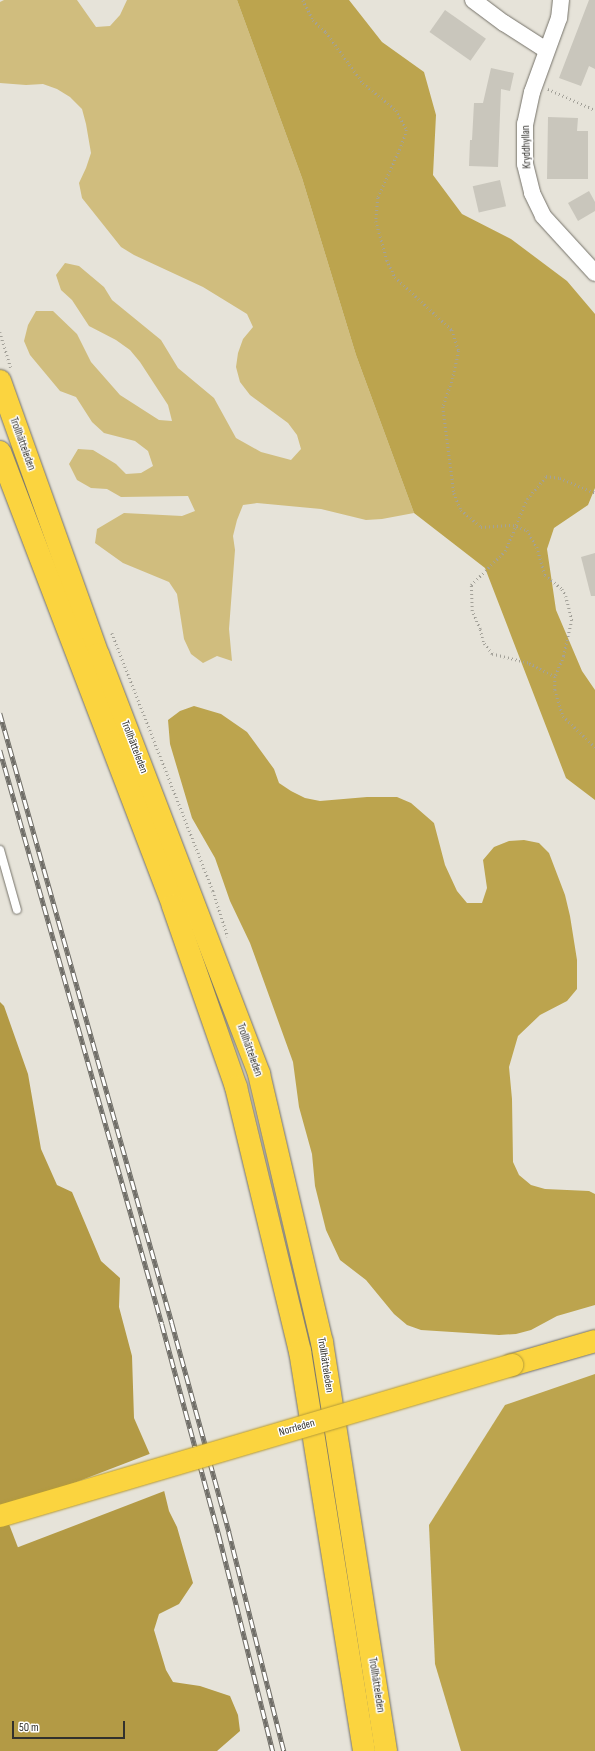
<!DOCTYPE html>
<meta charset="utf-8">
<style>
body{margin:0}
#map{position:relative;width:595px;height:1751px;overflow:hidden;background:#e6e3d9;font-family:"Sofia Sans Condensed",sans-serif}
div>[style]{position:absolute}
.green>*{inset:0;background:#d0bd7e}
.forest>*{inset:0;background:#bca44e}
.water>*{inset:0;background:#b39a45}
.pier>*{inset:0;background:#e6e3d9;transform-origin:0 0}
.building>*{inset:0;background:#c9c6bc;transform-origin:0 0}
.path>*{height:2.5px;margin-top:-1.25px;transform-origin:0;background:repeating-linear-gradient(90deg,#a3a199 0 1px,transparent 0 4px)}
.roads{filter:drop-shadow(0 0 1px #757269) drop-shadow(0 0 1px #757269)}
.lane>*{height:8px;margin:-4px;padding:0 4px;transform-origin:4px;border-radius:4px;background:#fff}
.street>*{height:16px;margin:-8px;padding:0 8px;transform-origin:8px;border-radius:8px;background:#fff}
.highway>*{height:22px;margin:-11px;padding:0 11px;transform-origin:11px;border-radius:11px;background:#fbd43f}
.rail>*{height:4.5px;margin-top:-2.25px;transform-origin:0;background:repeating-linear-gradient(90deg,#fff 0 9px,#706e68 0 18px);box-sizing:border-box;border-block:1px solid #706e68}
.bridges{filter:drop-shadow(0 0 1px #b59b39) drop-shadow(0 0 1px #b59b39)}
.highway-bridge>*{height:22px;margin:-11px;padding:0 11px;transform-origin:11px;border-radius:11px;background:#fbd43f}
span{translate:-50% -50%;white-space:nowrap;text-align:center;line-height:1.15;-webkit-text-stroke:3px #fff;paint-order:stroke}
.street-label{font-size:11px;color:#32312d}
.scale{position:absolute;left:12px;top:1721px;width:113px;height:18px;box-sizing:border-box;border:2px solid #32312d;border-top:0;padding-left:5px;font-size:12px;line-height:14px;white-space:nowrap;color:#32312d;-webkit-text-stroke:3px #fff;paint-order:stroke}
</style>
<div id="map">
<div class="green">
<i style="clip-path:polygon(4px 0,77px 0,96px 27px,110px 26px,120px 15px,127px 0,237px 0,302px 178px,356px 355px,414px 513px,382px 519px,366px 520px,321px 509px,257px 503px,243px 505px,237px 520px,233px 536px,235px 550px,229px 629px,232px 661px,217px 656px,203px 663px,191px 654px,184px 639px,177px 594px,169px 582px,123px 563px,95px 543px,97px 529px,124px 513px,182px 516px,195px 511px,188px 496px,121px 497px,107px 489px,91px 488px,77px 480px,69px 464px,78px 449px,93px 450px,116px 464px,126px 474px,141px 473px,153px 466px,148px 451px,135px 441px,104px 433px,92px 422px,76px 397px,60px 391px,30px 355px,24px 341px,28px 325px,36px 311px,53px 311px,77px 334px,91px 362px,120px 395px,159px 420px,172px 421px,168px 405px,140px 362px,130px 350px,116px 340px,89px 326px,72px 300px,61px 290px,56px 275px,65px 263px,79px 266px,104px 287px,112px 300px,161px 340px,178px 368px,214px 398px,236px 438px,261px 452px,291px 460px,301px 449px,297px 435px,288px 423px,250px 395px,240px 382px,236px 367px,238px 353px,243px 339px,253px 327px,247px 314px,203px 287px,134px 255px,121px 247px,82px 198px,79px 183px,86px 168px,91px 153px,86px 124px,82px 109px,70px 97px,57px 89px,43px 84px,26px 85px,0 83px,0 2px)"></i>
</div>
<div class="forest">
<i style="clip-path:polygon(237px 0,349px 0,382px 42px,424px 72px,436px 115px,433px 175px,462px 214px,511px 239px,567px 281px,595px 314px,595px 488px,588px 505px,554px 528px,547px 549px,556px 610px,582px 671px,595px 690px,595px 800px,566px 778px,485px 568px,414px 513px,356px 355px,302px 178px)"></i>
<i style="clip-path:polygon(194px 706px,221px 714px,247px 732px,274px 769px,279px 783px,291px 791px,305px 798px,320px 801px,367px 797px,397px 797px,411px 803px,434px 823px,445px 865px,457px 891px,467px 903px,482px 903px,487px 888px,483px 860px,494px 847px,509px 841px,524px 840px,539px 843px,549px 853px,565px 895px,570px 916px,577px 960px,577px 989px,567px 1001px,540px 1015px,518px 1036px,509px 1067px,512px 1099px,513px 1162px,519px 1175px,531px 1185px,545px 1189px,589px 1191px,595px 1194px,595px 1305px,557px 1316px,531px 1330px,516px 1334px,499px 1335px,421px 1330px,407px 1325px,394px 1314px,366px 1280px,340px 1260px,326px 1230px,315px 1186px,312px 1154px,299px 1107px,293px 1062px,250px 943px,230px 901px,215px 858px,192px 818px,170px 744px,168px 720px,180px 711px)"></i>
<i style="clip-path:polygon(595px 1374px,595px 1751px,461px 1751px,435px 1664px,429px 1525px,505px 1405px)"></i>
</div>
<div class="water">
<i style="clip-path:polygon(0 1002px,4px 1006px,28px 1074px,41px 1149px,57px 1185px,72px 1192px,101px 1261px,120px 1278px,119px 1307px,132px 1356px,134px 1418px,162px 1482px,169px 1511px,177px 1527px,193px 1583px,179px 1604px,159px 1614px,154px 1630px,166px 1670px,173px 1682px,200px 1686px,230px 1696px,238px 1715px,240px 1731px,217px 1751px,0 1751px)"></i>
</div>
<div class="pier">
<i style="left:152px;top:1453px;width:40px;height:159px;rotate:69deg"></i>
</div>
<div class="building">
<i style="clip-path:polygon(589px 0,595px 0,595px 69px,589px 66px,581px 86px,559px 78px)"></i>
<i style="left:445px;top:10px;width:50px;height:27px;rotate:35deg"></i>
<i style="clip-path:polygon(491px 68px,514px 73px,510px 91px,501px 89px,498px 167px,469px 166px,470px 140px,472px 140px,474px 103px,483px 103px)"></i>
<i style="clip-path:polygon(548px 117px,578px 118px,577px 131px,588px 131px,588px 179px,547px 179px)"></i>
<i style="left:500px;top:180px;width:27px;height:28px;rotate:77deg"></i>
<i style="clip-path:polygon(589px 191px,595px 202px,595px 211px,578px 221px,568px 203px)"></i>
<i style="clip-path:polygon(595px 553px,595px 596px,591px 596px,581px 557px)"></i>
</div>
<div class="path">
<i style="left:303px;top:0;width:22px;rotate:63deg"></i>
<i style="left:313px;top:20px;width:18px;rotate:43deg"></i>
<i style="left:326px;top:32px;width:63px;rotate:54deg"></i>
<i style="left:363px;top:83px;width:43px;rotate:39.3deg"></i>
<i style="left:396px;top:110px;width:23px;rotate:61deg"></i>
<i style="left:407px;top:130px;width:20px;rotate:110deg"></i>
<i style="left:400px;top:149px;width:54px;rotate:114.2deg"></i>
<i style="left:378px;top:198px;width:23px;rotate:95deg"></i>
<i style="left:376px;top:221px;width:41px;rotate:74.2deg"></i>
<i style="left:387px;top:260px;width:19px;rotate:65deg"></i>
<i style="left:395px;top:277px;width:78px;rotate:42.9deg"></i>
<i style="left:452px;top:330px;width:22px;rotate:72deg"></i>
<i style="left:459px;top:351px;width:28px;rotate:103deg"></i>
<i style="left:453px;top:378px;width:31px;rotate:109deg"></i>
<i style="left:443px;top:407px;width:87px;rotate:82.7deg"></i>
<i style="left:454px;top:493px;width:18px;rotate:68deg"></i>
<i style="left:461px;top:510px;width:26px;rotate:40deg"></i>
<i style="left:481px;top:527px;width:32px;rotate:-4deg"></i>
<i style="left:513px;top:525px;width:15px;rotate:20deg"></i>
<i style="left:527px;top:530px;width:20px;rotate:60deg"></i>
<i style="left:537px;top:547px;width:29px;rotate:74deg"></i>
<i style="left:545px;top:575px;width:22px;rotate:39deg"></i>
<i style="left:562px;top:589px;width:8px;rotate:60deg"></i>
<i style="left:566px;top:596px;width:25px;rotate:76deg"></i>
<i style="left:572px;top:620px;width:37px;rotate:103deg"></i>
<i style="left:564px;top:656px;width:23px;rotate:113deg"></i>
<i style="left:555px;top:677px;width:13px;rotate:90deg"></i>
<i style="left:555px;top:690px;width:27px;rotate:73deg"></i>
<i style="left:563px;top:716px;width:45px;rotate:44.1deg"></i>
<i style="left:548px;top:89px;width:51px;rotate:24.1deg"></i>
<i style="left:0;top:332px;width:37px;rotate:73deg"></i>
<i style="left:112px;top:633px;width:277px;rotate:68.6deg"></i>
<i style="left:213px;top:891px;width:48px;rotate:71.9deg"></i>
<i style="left:555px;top:677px;width:30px;rotate:-153deg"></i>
<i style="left:528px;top:663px;width:37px;rotate:-166deg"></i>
<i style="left:492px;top:654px;width:15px;rotate:-127deg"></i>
<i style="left:483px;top:642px;width:13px;rotate:-103deg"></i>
<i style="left:480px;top:629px;width:20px;rotate:-114deg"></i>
<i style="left:472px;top:611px;width:26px;rotate:-92deg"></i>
<i style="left:471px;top:585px;width:48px;rotate:-45deg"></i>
<i style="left:505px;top:551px;width:56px;rotate:-67.1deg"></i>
<i style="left:527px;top:499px;width:30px;rotate:-50deg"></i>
<i style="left:546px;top:476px;width:14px;rotate:8deg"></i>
<i style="left:560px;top:478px;width:38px;rotate:23deg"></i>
</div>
<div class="roads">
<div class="lane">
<i style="left:0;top:850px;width:62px;rotate:74.2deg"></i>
</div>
<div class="street">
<i style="left:473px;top:0;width:39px;rotate:37deg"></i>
<i style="left:504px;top:23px;width:50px;rotate:32.7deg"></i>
<i style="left:561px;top:0;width:18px;rotate:96deg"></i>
<i style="left:559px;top:18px;width:79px;rotate:110deg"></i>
<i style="left:532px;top:92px;width:33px;rotate:102deg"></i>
<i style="left:525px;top:124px;width:40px;rotate:90deg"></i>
<i style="left:525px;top:164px;width:30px;rotate:76deg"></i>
<i style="left:532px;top:193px;width:25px;rotate:64deg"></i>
<i style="left:543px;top:216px;width:77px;rotate:47.6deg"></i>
</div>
<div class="highway">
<i style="left:0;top:381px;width:290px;rotate:70.3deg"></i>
<i style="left:98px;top:654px;width:450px;rotate:69deg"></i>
<i style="left:259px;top:1074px;width:275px;rotate:76.8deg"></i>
<i style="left:322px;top:1342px;width:414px;rotate:81.1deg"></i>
<i style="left:0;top:452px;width:486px;rotate:69.1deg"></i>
<i style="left:173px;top:906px;width:192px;rotate:70.8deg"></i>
<i style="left:236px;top:1087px;width:272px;rotate:76.4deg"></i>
<i style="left:300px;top:1351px;width:405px;rotate:80.9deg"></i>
<i style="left:512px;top:1365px;width:86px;rotate:-16.1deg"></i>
</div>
</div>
<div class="rail">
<i style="left:0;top:713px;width:634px;rotate:74.25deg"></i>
<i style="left:172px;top:1323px;width:217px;rotate:74.7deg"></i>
<i style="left:229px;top:1532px;width:226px;rotate:75.9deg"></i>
<i style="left:0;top:750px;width:596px;rotate:74.24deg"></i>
<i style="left:162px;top:1324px;width:219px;rotate:74.9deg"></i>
<i style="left:219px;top:1535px;width:223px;rotate:76deg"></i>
</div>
<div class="bridges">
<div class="highway-bridge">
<i style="left:0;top:1516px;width:534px;rotate:-16.43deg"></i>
</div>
</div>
<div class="street-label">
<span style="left:527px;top:147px;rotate:-92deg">Kryddhyllan</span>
<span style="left:22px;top:444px;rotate:70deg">Trollhätteleden</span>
<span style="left:134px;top:747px;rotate:69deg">Trollhätteleden</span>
<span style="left:249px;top:1050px;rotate:70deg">Trollhätteleden</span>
<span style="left:325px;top:1365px;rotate:81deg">Trollhätteleden</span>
<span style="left:297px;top:1428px;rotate:-16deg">Norrleden</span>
<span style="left:376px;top:1685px;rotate:81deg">Trollhätteleden</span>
</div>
<div class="scale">50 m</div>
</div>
